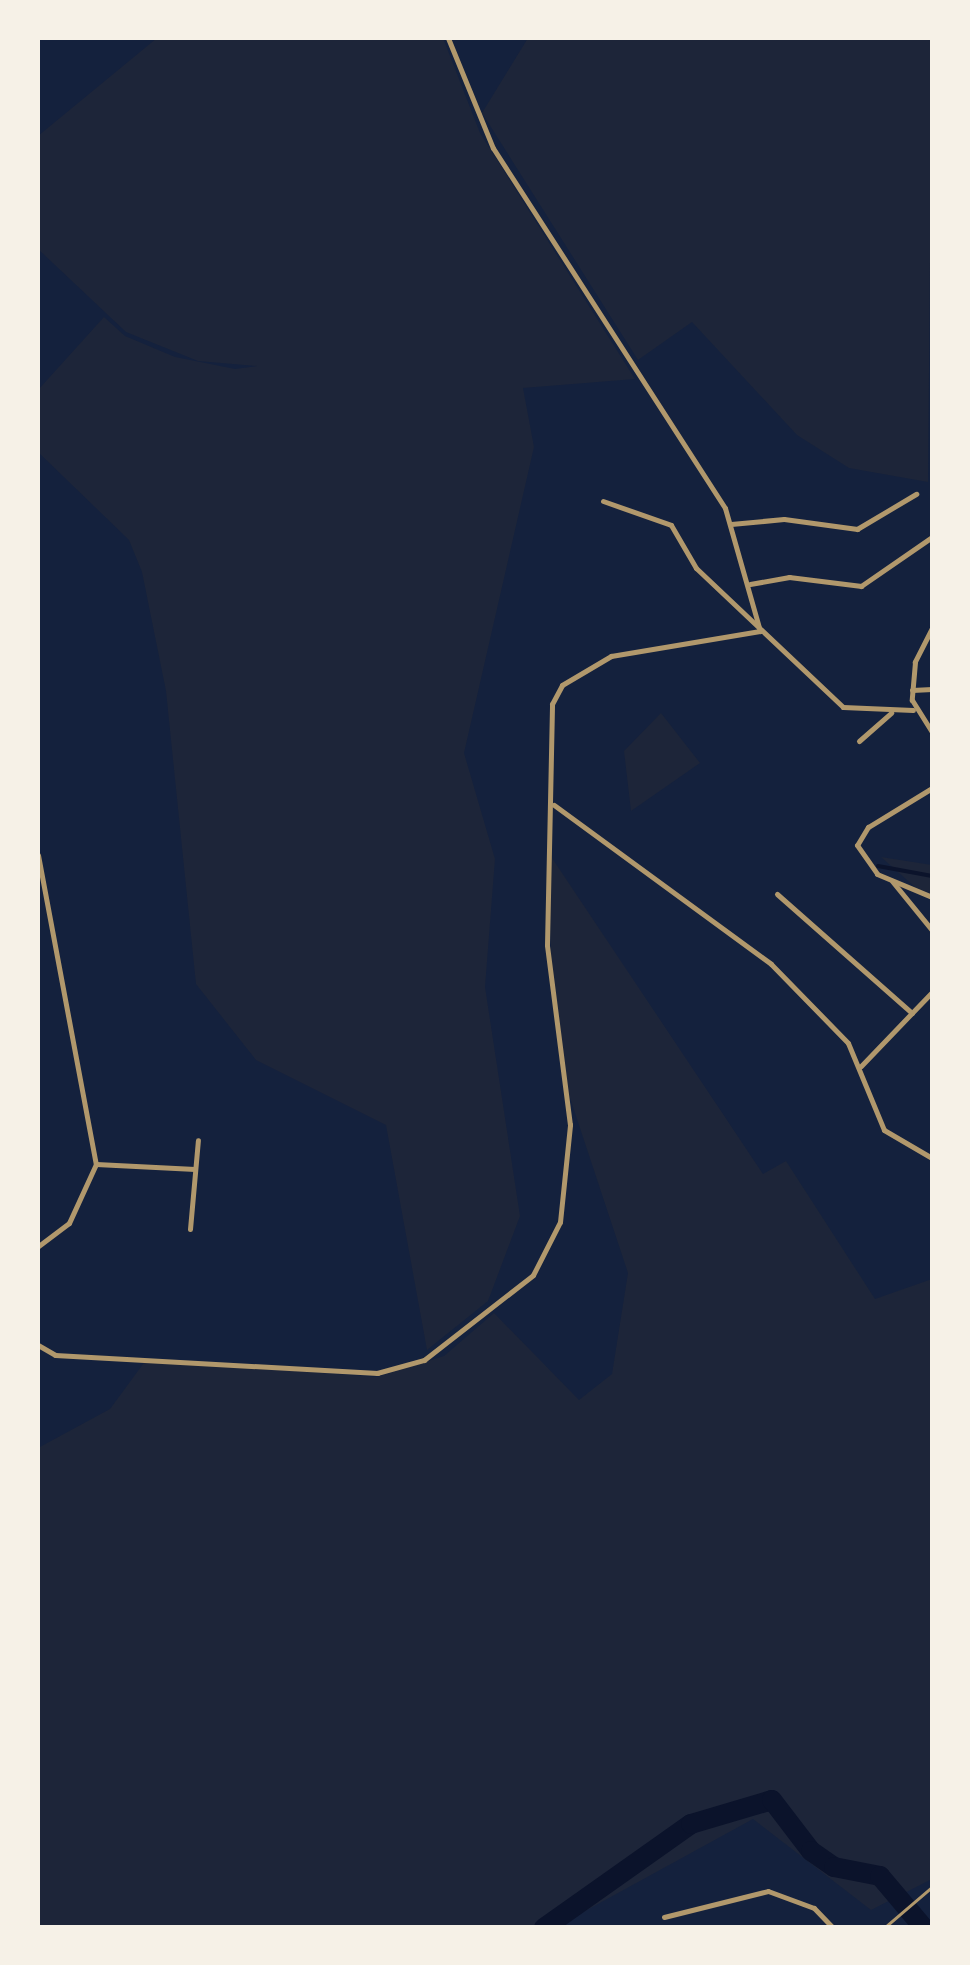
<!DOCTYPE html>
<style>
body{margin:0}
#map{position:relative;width:970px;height:1965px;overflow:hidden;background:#14213d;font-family:"PT Sans Narrow",sans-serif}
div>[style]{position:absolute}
.green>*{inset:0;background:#1d2539}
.stream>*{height:4px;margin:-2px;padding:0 2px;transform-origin:2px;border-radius:2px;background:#0b132b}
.river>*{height:20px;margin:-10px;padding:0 10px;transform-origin:10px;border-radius:10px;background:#0b132b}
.service>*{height:2.5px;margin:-1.25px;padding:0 1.25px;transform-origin:1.25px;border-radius:1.25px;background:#b1986c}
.minor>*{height:5px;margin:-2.5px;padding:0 2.5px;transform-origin:2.5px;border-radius:2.5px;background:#b1986c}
span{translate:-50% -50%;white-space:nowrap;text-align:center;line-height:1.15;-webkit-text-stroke:8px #f6f1e7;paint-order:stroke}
.frame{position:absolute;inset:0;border:40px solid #f6f1e7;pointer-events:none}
</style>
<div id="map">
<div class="green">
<i style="clip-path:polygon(157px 38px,443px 38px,480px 133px,635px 379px,523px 388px,534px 447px,464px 753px,495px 859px,485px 987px,520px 1216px,488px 1301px,427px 1350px,386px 1125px,256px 1060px,196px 984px,166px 691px,142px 572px,129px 540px,38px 452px,38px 390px,104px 317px,125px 336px,175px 357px,235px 369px,257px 366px,198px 361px,126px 332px,38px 249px,38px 136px)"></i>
<i style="clip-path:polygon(528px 38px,932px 38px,928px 482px,849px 468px,797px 435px,692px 322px,638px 360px,482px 113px)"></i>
<i style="clip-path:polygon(661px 713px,700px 763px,631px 811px,624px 751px)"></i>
<i style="clip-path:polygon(550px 855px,763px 1174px,786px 1161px,875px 1299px,932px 1279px,932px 1879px,871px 1910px,753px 1819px,556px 1927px,38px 1928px,38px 1448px,110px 1409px,146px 1360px,377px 1377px,444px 1356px,494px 1313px,579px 1400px,612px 1374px,628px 1273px,569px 1095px,551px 966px)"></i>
<i style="clip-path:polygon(881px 857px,932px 865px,932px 894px,916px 888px)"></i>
</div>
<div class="stream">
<i style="left:878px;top:866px;width:55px;rotate:10.5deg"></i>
</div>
<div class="river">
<i style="left:544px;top:1928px;width:180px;rotate:-35.3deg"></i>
<i style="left:691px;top:1824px;width:84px;rotate:-16.5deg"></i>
<i style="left:772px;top:1800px;width:64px;rotate:52.6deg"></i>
<i style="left:811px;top:1851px;width:28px;rotate:35deg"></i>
<i style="left:834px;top:1867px;width:47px;rotate:11.1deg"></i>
<i style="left:880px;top:1876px;width:68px;rotate:49.8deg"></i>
</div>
<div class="service">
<i style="left:884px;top:1928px;width:63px;rotate:-40.5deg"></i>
</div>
<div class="minor">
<i style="left:448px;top:38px;width:119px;rotate:67.8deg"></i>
<i style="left:493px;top:148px;width:428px;rotate:57.2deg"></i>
<i style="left:725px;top:508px;width:128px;rotate:74.1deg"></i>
<i style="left:603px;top:501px;width:72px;rotate:19.4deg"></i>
<i style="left:671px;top:525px;width:50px;rotate:59.8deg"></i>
<i style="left:696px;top:568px;width:202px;rotate:43.4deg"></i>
<i style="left:843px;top:707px;width:70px;rotate:2.5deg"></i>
<i style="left:731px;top:524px;width:53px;rotate:-5.4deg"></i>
<i style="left:784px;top:519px;width:74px;rotate:7.8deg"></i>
<i style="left:857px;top:529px;width:69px;rotate:-30.7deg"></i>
<i style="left:750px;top:584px;width:40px;rotate:-10deg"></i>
<i style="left:789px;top:577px;width:73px;rotate:7.1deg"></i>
<i style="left:861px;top:586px;width:86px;rotate:-34.6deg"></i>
<i style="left:932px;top:628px;width:38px;rotate:117deg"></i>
<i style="left:915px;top:662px;width:38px;rotate:95deg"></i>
<i style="left:912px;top:700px;width:38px;rotate:58deg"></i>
<i style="left:912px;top:690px;width:20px;rotate:-3deg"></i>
<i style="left:859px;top:741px;width:43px;rotate:-41.2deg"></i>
<i style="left:932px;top:788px;width:75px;rotate:148.6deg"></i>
<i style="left:868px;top:827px;width:21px;rotate:121deg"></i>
<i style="left:857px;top:845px;width:35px;rotate:55deg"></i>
<i style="left:877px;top:874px;width:60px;rotate:22.7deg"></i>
<i style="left:554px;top:805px;width:269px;rotate:36.2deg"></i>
<i style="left:771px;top:964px;width:110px;rotate:45.7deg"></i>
<i style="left:848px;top:1043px;width:94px;rotate:67.5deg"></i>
<i style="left:884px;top:1130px;width:56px;rotate:30.3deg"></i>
<i style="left:38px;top:855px;width:314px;rotate:79.4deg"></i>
<i style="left:96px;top:1164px;width:65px;rotate:114.6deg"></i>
<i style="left:69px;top:1223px;width:39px;rotate:143deg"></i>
<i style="left:892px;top:881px;width:63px;rotate:50.8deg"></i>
<i style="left:777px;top:894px;width:180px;rotate:41.4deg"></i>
<i style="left:861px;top:1066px;width:103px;rotate:-46.2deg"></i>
<i style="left:96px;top:1164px;width:99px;rotate:2.9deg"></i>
<i style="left:190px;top:1229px;width:89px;rotate:-84.9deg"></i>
<i style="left:38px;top:1345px;width:20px;rotate:30deg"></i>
<i style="left:55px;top:1355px;width:323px;rotate:3.2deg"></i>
<i style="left:377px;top:1373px;width:49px;rotate:-15.5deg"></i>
<i style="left:424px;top:1360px;width:138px;rotate:-37.9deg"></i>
<i style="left:533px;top:1275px;width:59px;rotate:-63deg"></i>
<i style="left:560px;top:1222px;width:98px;rotate:-84.1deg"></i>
<i style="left:570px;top:1125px;width:181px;rotate:-97.3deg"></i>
<i style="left:547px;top:945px;width:241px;rotate:-88.8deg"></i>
<i style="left:552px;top:704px;width:21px;rotate:-62deg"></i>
<i style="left:562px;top:685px;width:57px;rotate:-30.6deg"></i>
<i style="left:611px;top:656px;width:151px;rotate:-9.5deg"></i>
<i style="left:664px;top:1917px;width:107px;rotate:-14deg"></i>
<i style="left:768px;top:1891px;width:49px;rotate:20.3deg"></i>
<i style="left:814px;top:1908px;width:28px;rotate:46deg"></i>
</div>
<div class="frame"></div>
</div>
